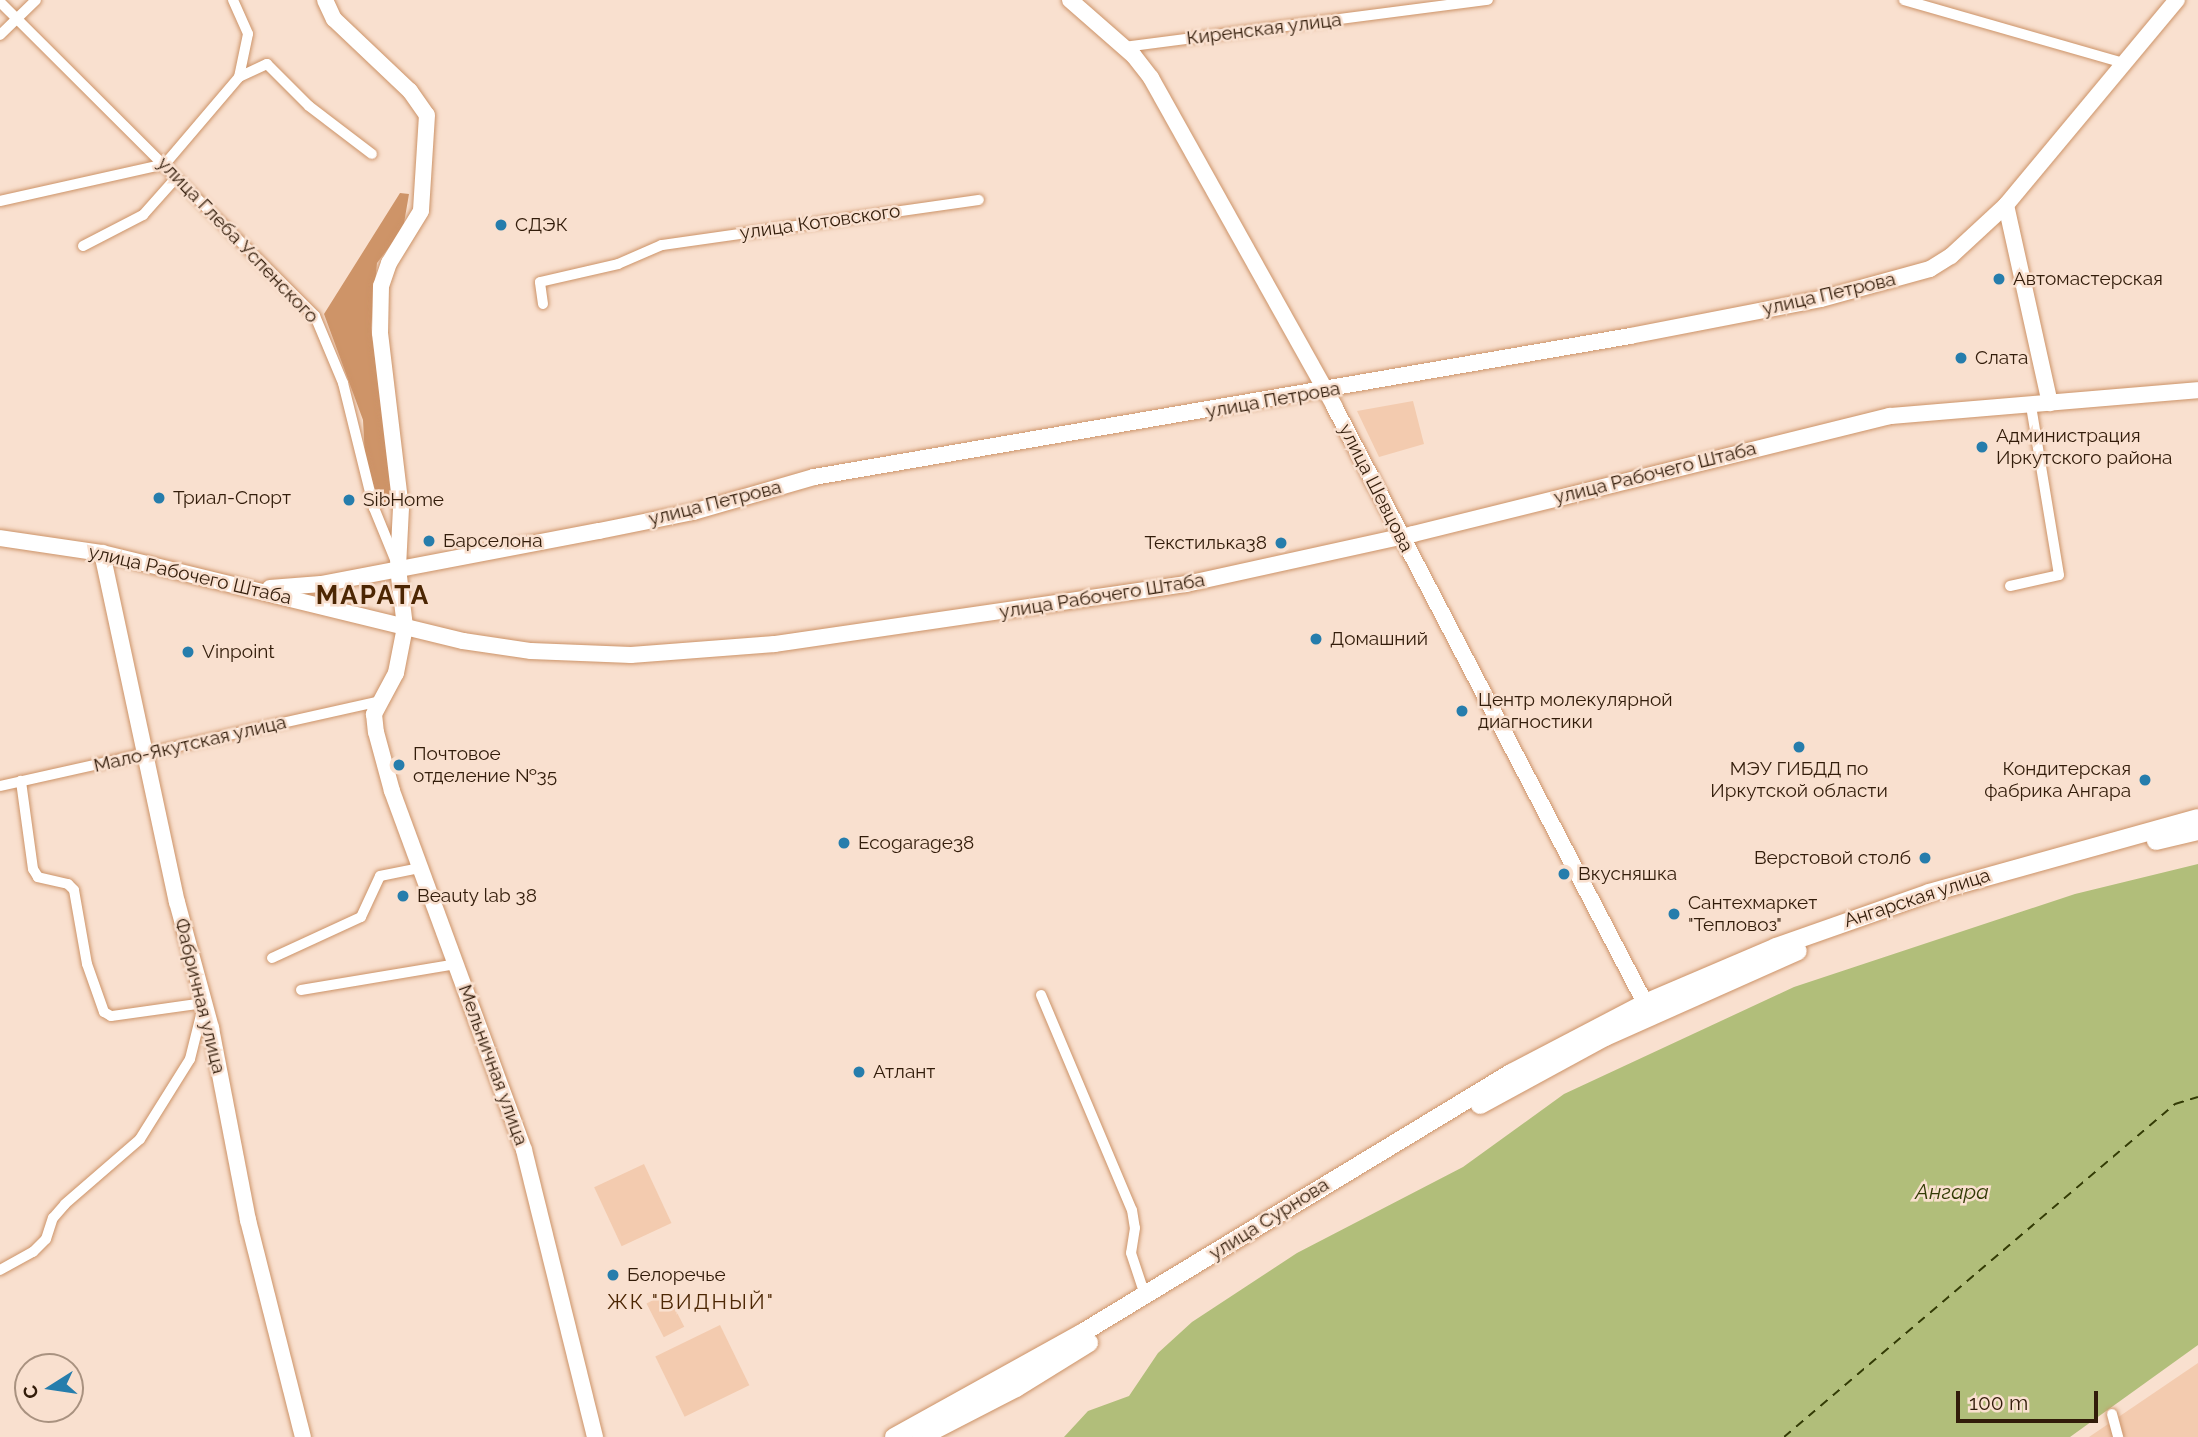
<!DOCTYPE html>
<meta charset="utf-8">
<style>
body{margin:0}
#map{position:relative;width:2198px;height:1437px;overflow:hidden;background:#f9e0cf;font-family:Raleway,sans-serif}
div>[style]{position:absolute}
.green>*{inset:0;background:#f3cbaf;transform-origin:0 0}
.forest>*{inset:0;background:#ce9468}
.water>*{inset:0;background:#b1be7a}
.ferry>*{height:2px;margin-top:-1px;transform-origin:0;background:repeating-linear-gradient(90deg,#333b05 0 9px,transparent 0 16px)}
.roads{filter:drop-shadow(0 0 2px #cc9368) drop-shadow(0 0 2px #cc9368)}
.street>*{height:10px;margin:-5px;padding:0 5px;transform-origin:5px;border-radius:5px;background:#fff}
.secondary>*{height:16px;margin:-8px;padding:0 8px;transform-origin:8px;border-radius:8px;background:#fff}
.primary>*{height:18px;margin:-9px;padding:0 9px;transform-origin:9px;border-radius:9px;background:#fff}
.dots>*{width:19px;height:19px;translate:-50% -50%;box-sizing:border-box;border:4px solid #f9e0cf;border-radius:50%}
span{translate:-50% -50%;white-space:nowrap;text-align:center;line-height:1.15;-webkit-text-stroke:5px #f9e0cf;paint-order:stroke}
.street-label{font-size:19px;color:#321c0a}
.poi-label{font-size:19px;color:#321c0a}
.left{translate:0 -50%;text-align:left}
.right{translate:-100% -50%;text-align:right}
.water-label{font-size:21px;color:#333b05;font-style:italic}
.neighbourhood-label{font-size:21px;color:#4c2603;letter-spacing:2px}
.district-label{font-size:26px;color:#4c2603;font-weight:700;letter-spacing:2px}
.north{position:absolute;left:14px;top:1353px;width:70px;height:70px;box-sizing:border-box;background:#f9e0cf;border:2px solid #a99280;border-radius:50%;rotate:258deg;font-size:19px;font-weight:700;line-height:28px;text-align:center;color:#321c0a}
.north::after{content:'';display:block;margin:auto;width:24px;height:32px;background:#267dac;clip-path:polygon(50% 0,100% 100%,50% 72%,0 100%)}
.scale{position:absolute;left:1956px;top:1391px;width:142px;height:32px;box-sizing:border-box;border:4px solid #321c0a;border-top:0;padding-left:9px;font-size:21px;line-height:24px;white-space:nowrap;color:#321c0a;-webkit-text-stroke:5px #f9e0cf;paint-order:stroke}
</style>
<div id="map">
<div class="green">
<i style="clip-path:polygon(1413px 401px,1424px 444px,1379px 457px,1357px 411px)"></i>
<i style="left:644px;top:1164px;width:65px;height:55px;rotate:65deg"></i>
<i style="left:667px;top:1293px;width:38px;height:23px;rotate:63deg"></i>
<i style="left:720px;top:1325px;width:67px;height:72px;rotate:64deg"></i>
<i style="clip-path:polygon(2198px 1363px,2198px 1437px,2089px 1437px)"></i>
</div>
<div class="forest">
<i style="clip-path:polygon(400px 193px,409px 194px,403px 229px,377px 263px,371px 328px,395px 506px,381px 509px,365px 458px,363px 420px,324px 314px)"></i>
</div>
<div class="water">
<i style="clip-path:polygon(2198px 864px,2198px 1345px,2070px 1437px,1064px 1437px,1088px 1411px,1129px 1396px,1158px 1353px,1192px 1322px,1297px 1253px,1463px 1167px,1564px 1094px,1794px 987px,2075px 894px)"></i>
</div>
<div class="ferry">
<i style="left:1784px;top:1437px;width:514px;rotate:-40.42deg"></i>
<i style="left:2175px;top:1104px;width:24px;rotate:-17deg"></i>
</div>
<div class="roads">
<div class="street">
<i style="left:233px;top:0;width:37px;rotate:66deg"></i>
<i style="left:248px;top:34px;width:44px;rotate:101.8deg"></i>
<i style="left:239px;top:77px;width:31px;rotate:-25deg"></i>
<i style="left:267px;top:64px;width:59px;rotate:45deg"></i>
<i style="left:309px;top:106px;width:79px;rotate:37.3deg"></i>
<i style="left:1904px;top:0;width:228px;rotate:16deg"></i>
<i style="left:0;top:2px;width:445px;rotate:44.9deg"></i>
<i style="left:315px;top:316px;width:73px;rotate:67.3deg"></i>
<i style="left:343px;top:383px;width:129px;rotate:76.1deg"></i>
<i style="left:374px;top:508px;width:58px;rotate:67.8deg"></i>
<i style="left:0;top:35px;width:50px;rotate:-44.2deg"></i>
<i style="left:1124px;top:47px;width:367px;rotate:-7.4deg"></i>
<i style="left:0;top:201px;width:169px;rotate:-12.6deg"></i>
<i style="left:165px;top:164px;width:114px;rotate:-49.6deg"></i>
<i style="left:83px;top:246px;width:68px;rotate:-27.3deg"></i>
<i style="left:143px;top:215px;width:50px;rotate:-48.3deg"></i>
<i style="left:543px;top:304px;width:22px;rotate:-98deg"></i>
<i style="left:540px;top:282px;width:80px;rotate:-13deg"></i>
<i style="left:618px;top:264px;width:48px;rotate:-23.4deg"></i>
<i style="left:662px;top:245px;width:320px;rotate:-8.1deg"></i>
<i style="left:2010px;top:586px;width:50px;rotate:-12.7deg"></i>
<i style="left:2059px;top:575px;width:172px;rotate:-99.4deg"></i>
<i style="left:0;top:786px;width:389px;rotate:-12.6deg"></i>
<i style="left:272px;top:958px;width:98px;rotate:-24.7deg"></i>
<i style="left:361px;top:917px;width:45px;rotate:-65.1deg"></i>
<i style="left:380px;top:876px;width:41px;rotate:-11.3deg"></i>
<i style="left:301px;top:990px;width:157px;rotate:-9.5deg"></i>
<i style="left:1041px;top:995px;width:233px;rotate:67.1deg"></i>
<i style="left:1132px;top:1210px;width:18px;rotate:81deg"></i>
<i style="left:1135px;top:1228px;width:25px;rotate:99deg"></i>
<i style="left:1131px;top:1253px;width:44px;rotate:71.6deg"></i>
<i style="left:0;top:1270px;width:38px;rotate:-29deg"></i>
<i style="left:33px;top:1252px;width:18px;rotate:-45deg"></i>
<i style="left:46px;top:1239px;width:22px;rotate:-72deg"></i>
<i style="left:53px;top:1218px;width:18px;rotate:-49deg"></i>
<i style="left:65px;top:1204px;width:99px;rotate:-40.9deg"></i>
<i style="left:140px;top:1139px;width:94px;rotate:-58deg"></i>
<i style="left:190px;top:1059px;width:58px;rotate:-76deg"></i>
<i style="left:204px;top:1003px;width:94px;rotate:172deg"></i>
<i style="left:111px;top:1016px;width:8px;rotate:-150deg"></i>
<i style="left:104px;top:1012px;width:51px;rotate:-109.5deg"></i>
<i style="left:87px;top:964px;width:75px;rotate:-100deg"></i>
<i style="left:74px;top:890px;width:8px;rotate:-135deg"></i>
<i style="left:68px;top:884px;width:31px;rotate:-167deg"></i>
<i style="left:38px;top:877px;width:9px;rotate:-122deg"></i>
<i style="left:33px;top:869px;width:89px;rotate:-97.8deg"></i>
<i style="left:2112px;top:1414px;width:24px;rotate:75deg"></i>
</div>
<div class="secondary">
<i style="left:325px;top:0;width:21px;rotate:65deg"></i>
<i style="left:334px;top:19px;width:105px;rotate:43.5deg"></i>
<i style="left:410px;top:91px;width:29px;rotate:55deg"></i>
<i style="left:427px;top:115px;width:96px;rotate:93.6deg"></i>
<i style="left:421px;top:211px;width:61px;rotate:121.6deg"></i>
<i style="left:389px;top:263px;width:24px;rotate:109deg"></i>
<i style="left:381px;top:286px;width:47px;rotate:91.2deg"></i>
<i style="left:380px;top:333px;width:176px;rotate:83.2deg"></i>
<i style="left:401px;top:508px;width:60px;rotate:92.9deg"></i>
<i style="left:398px;top:568px;width:59px;rotate:83.2deg"></i>
<i style="left:405px;top:627px;width:47px;rotate:101.1deg"></i>
<i style="left:396px;top:673px;width:47px;rotate:118.2deg"></i>
<i style="left:374px;top:714px;width:18px;rotate:84deg"></i>
<i style="left:376px;top:732px;width:61px;rotate:74.8deg"></i>
<i style="left:392px;top:791px;width:382px;rotate:69.8deg"></i>
<i style="left:524px;top:1150px;width:296px;rotate:76.1deg"></i>
<i style="left:1070px;top:0;width:85px;rotate:41.2deg"></i>
<i style="left:1134px;top:56px;width:28px;rotate:52deg"></i>
<i style="left:1151px;top:78px;width:376px;rotate:60.8deg"></i>
<i style="left:1334px;top:406px;width:673px;rotate:62.48deg"></i>
<i style="left:2006px;top:205px;width:203px;rotate:77.5deg"></i>
<i style="left:0;top:538px;width:103px;rotate:8.4deg"></i>
<i style="left:102px;top:553px;width:372px;rotate:13.7deg"></i>
<i style="left:463px;top:641px;width:69px;rotate:8.4deg"></i>
<i style="left:531px;top:651px;width:100px;rotate:2.3deg"></i>
<i style="left:631px;top:655px;width:144px;rotate:-4.4deg"></i>
<i style="left:775px;top:644px;width:415px;rotate:-8.3deg"></i>
<i style="left:1186px;top:584px;width:232px;rotate:-12.4deg"></i>
<i style="left:1413px;top:534px;width:491px;rotate:-13.9deg"></i>
<i style="left:1890px;top:416px;width:309px;rotate:-4.8deg"></i>
<i style="left:102px;top:553px;width:357px;rotate:77.9deg"></i>
<i style="left:177px;top:902px;width:131px;rotate:74.9deg"></i>
<i style="left:211px;top:1028px;width:196px;rotate:79.1deg"></i>
<i style="left:248px;top:1220px;width:224px;rotate:75.8deg"></i>
<i style="left:270px;top:588px;width:51px;rotate:-4.5deg"></i>
<i style="left:321px;top:584px;width:283px;rotate:-10.8deg"></i>
<i style="left:599px;top:531px;width:96px;rotate:-11.4deg"></i>
<i style="left:693px;top:512px;width:126px;rotate:-16.1deg"></i>
<i style="left:814px;top:477px;width:828px;rotate:-9.8deg"></i>
<i style="left:1630px;top:336px;width:195px;rotate:-11deg"></i>
<i style="left:1821px;top:299px;width:113px;rotate:-15.4deg"></i>
<i style="left:1930px;top:269px;width:25px;rotate:-32deg"></i>
<i style="left:1951px;top:256px;width:75px;rotate:-42.8deg"></i>
<i style="left:2006px;top:205px;width:267px;rotate:-50.2deg"></i>
</div>
<div class="primary">
<i style="left:2156px;top:841px;width:43px;rotate:-13.4deg"></i>
<i style="left:1480px;top:1105px;width:142px;rotate:-28.5deg"></i>
<i style="left:1605px;top:1037px;width:211px;rotate:-24deg"></i>
<i style="left:894px;top:1437px;width:215px;rotate:-29deg"></i>
<i style="left:1082px;top:1333px;width:502px;rotate:-31.22deg"></i>
<i style="left:1511px;top:1073px;width:151px;rotate:-27.6deg"></i>
<i style="left:1645px;top:1003px;width:142px;rotate:-23.1deg"></i>
<i style="left:1776px;top:947px;width:162px;rotate:-19.4deg"></i>
<i style="left:1929px;top:893px;width:279px;rotate:-15.6deg"></i>
<i style="left:921px;top:1437px;width:107px;rotate:-27.3deg"></i>
<i style="left:1016px;top:1388px;width:86px;rotate:-31.7deg"></i>
</div>
</div>
<div class="dots">
<i style="left:501px;top:225px;background:#267dac"></i>
<i style="left:1999px;top:279px;background:#267dac"></i>
<i style="left:1961px;top:358px;background:#267dac"></i>
<i style="left:1982px;top:447px;background:#267dac"></i>
<i style="left:159px;top:498px;background:#267dac"></i>
<i style="left:349px;top:500px;background:#267dac"></i>
<i style="left:429px;top:541px;background:#267dac"></i>
<i style="left:1281px;top:543px;background:#267dac"></i>
<i style="left:1316px;top:639px;background:#267dac"></i>
<i style="left:188px;top:652px;background:#267dac"></i>
<i style="left:1462px;top:711px;background:#267dac"></i>
<i style="left:1799px;top:747px;background:#267dac"></i>
<i style="left:399px;top:765px;background:#267dac"></i>
<i style="left:2145px;top:780px;background:#267dac"></i>
<i style="left:844px;top:843px;background:#267dac"></i>
<i style="left:1925px;top:858px;background:#267dac"></i>
<i style="left:1564px;top:874px;background:#267dac"></i>
<i style="left:403px;top:896px;background:#267dac"></i>
<i style="left:1674px;top:914px;background:#267dac"></i>
<i style="left:859px;top:1072px;background:#267dac"></i>
<i style="left:613px;top:1275px;background:#267dac"></i>
</div>
<div class="street-label">
<span style="left:1264px;top:29px;rotate:-7deg">Киренская улица</span>
<span style="left:820px;top:222px;rotate:-8deg">улица Котовского</span>
<span style="left:238px;top:240px;rotate:46deg">улица Глеба Успенского</span>
<span style="left:1829px;top:294px;rotate:-13deg">улица Петрова</span>
<span style="left:1273px;top:400px;rotate:-10deg">улица Петрова</span>
<span style="left:1655px;top:473px;rotate:-14deg">улица Рабочего Штаба</span>
<span style="left:1376px;top:488px;rotate:63deg">улица Шевцова</span>
<span style="left:715px;top:503px;rotate:-14deg">улица Петрова</span>
<span style="left:190px;top:575px;rotate:13deg">улица Рабочего Штаба</span>
<span style="left:1102px;top:596px;rotate:-9deg">улица Рабочего Штаба</span>
<span style="left:190px;top:744px;rotate:-13deg">Мало-Якутская улица</span>
<span style="left:1917px;top:898px;rotate:-18deg">Ангарская улица</span>
<span style="left:200px;top:996px;rotate:76deg">Фабричная улица</span>
<span style="left:493px;top:1065px;rotate:70deg">Мельничная улица</span>
<span style="left:1269px;top:1219px;rotate:-32deg">улица Сурнова</span>
</div>
<div class="poi-label">
<span class="left" style="left:515px;top:225px">СДЭК</span>
<span class="left" style="left:2013px;top:279px">Автомастерская</span>
<span class="left" style="left:1975px;top:358px">Слата</span>
<span class="left" style="left:1996px;top:447px">Администрация<br>Иркутского района</span>
<span class="left" style="left:173px;top:498px">Триал-Спорт</span>
<span class="left" style="left:363px;top:500px">SibHome</span>
<span class="left" style="left:443px;top:541px">Барселона</span>
<span class="right" style="left:1267px;top:543px">Текстилька38</span>
<span class="left" style="left:1330px;top:639px">Домашний</span>
<span class="left" style="left:202px;top:652px">Vinpoint</span>
<span class="left" style="left:1478px;top:711px">Центр молекулярной<br>диагностики</span>
<span class="left" style="left:413px;top:765px">Почтовое<br>отделение №35</span>
<span style="left:1799px;top:780px">МЭУ ГИБДД по<br>Иркутской области</span>
<span class="right" style="left:2131px;top:780px">Кондитерская<br>фабрика Ангара</span>
<span class="left" style="left:858px;top:843px">Ecogarage38</span>
<span class="right" style="left:1911px;top:858px">Верстовой столб</span>
<span class="left" style="left:1578px;top:874px">Вкусняшка</span>
<span class="left" style="left:417px;top:896px">Beauty lab 38</span>
<span class="left" style="left:1688px;top:914px">Сантехмаркет<br>"Тепловоз"</span>
<span class="left" style="left:873px;top:1072px">Атлант</span>
<span class="left" style="left:627px;top:1275px">Белоречье</span>
</div>
<div class="water-label">
<span style="left:1952px;top:1192px">Ангара</span>
</div>
<div class="neighbourhood-label">
<span style="left:691px;top:1302px">ЖК "ВИДНЫЙ"</span>
</div>
<div class="district-label">
<span style="left:373px;top:596px">МАРАТА</span>
</div>
<div class="north">С</div>
<div class="scale">100 m</div>
</div>
